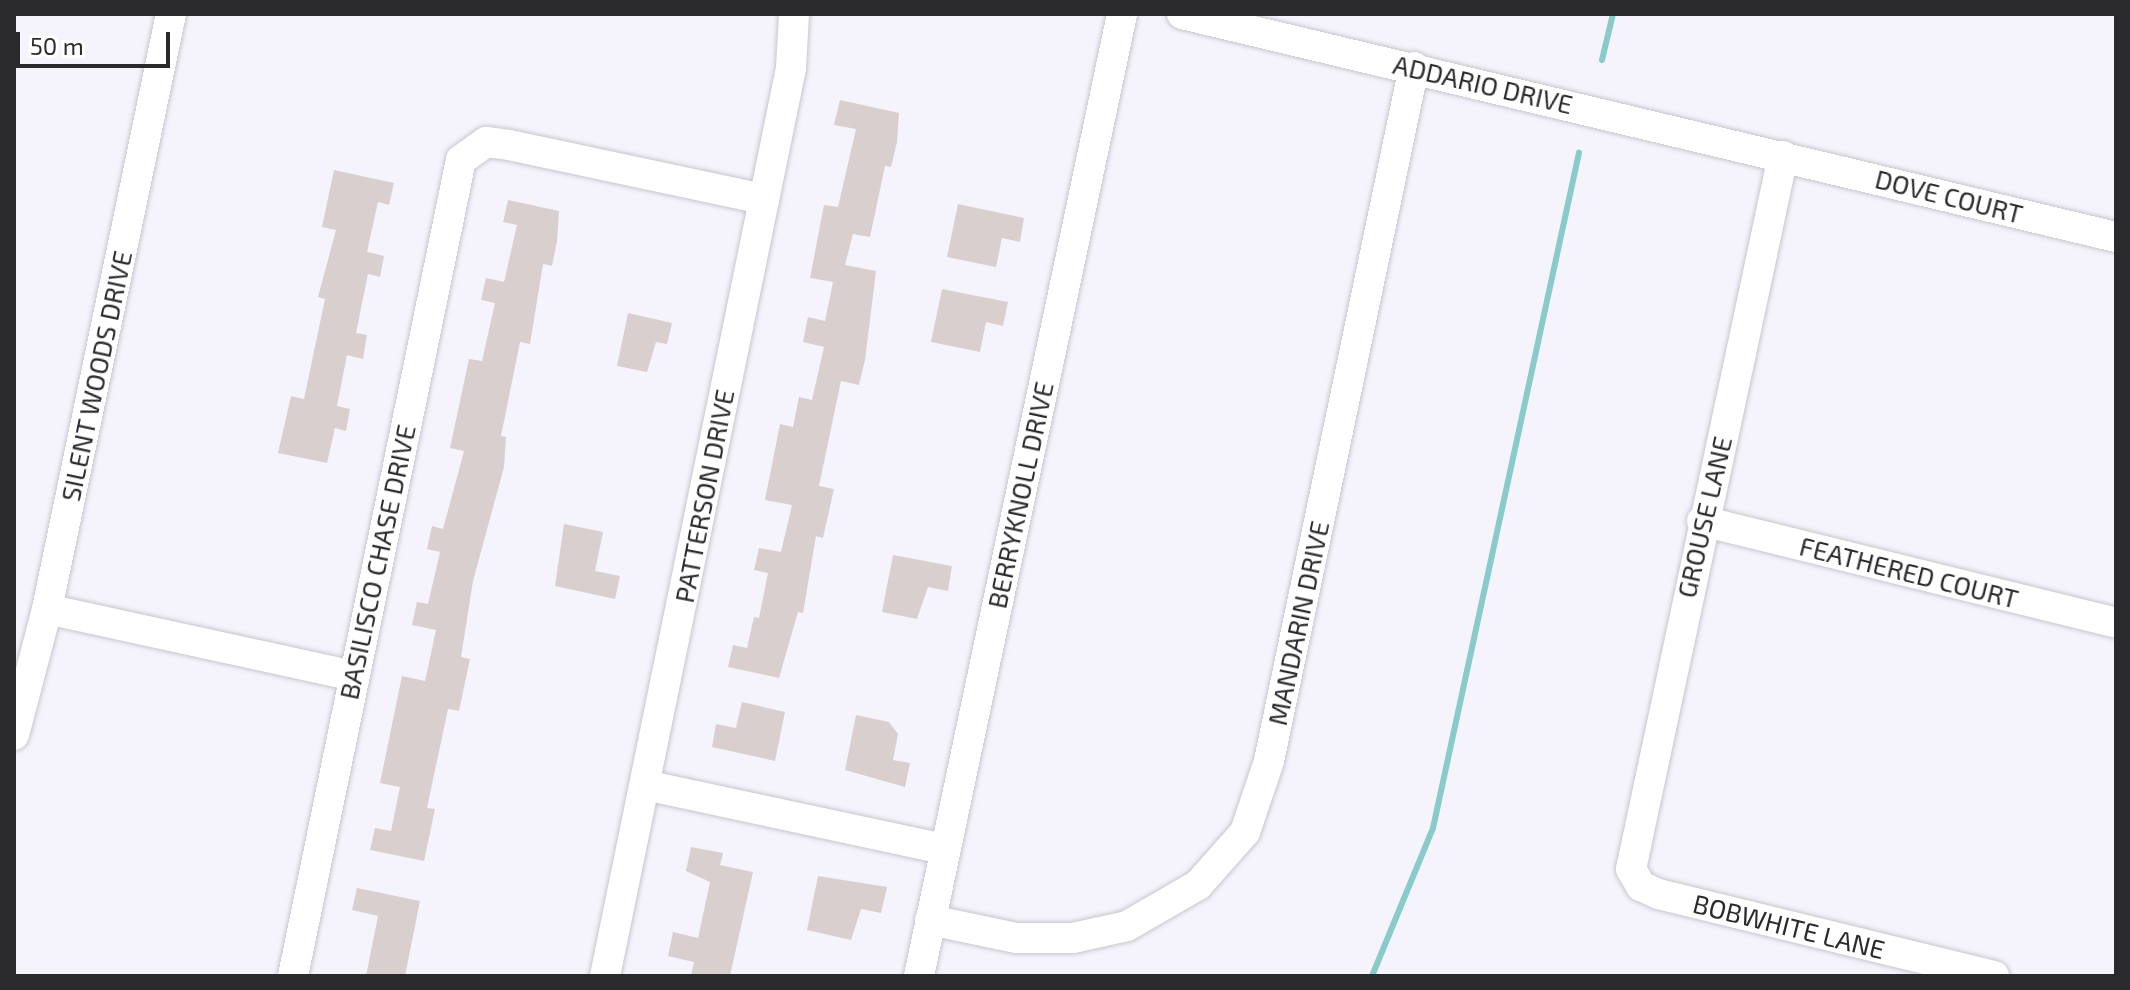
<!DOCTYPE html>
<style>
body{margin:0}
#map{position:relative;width:2130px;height:990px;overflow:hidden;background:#f5f4fd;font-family:"Exo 2",sans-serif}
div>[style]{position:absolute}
.stream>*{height:6px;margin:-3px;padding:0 3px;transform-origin:3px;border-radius:3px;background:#89caca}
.building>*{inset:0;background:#d9cfce}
.roads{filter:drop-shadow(0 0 2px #c6c6ce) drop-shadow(0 0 2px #c6c6ce)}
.minor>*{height:30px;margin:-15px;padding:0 15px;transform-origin:15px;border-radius:15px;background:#fff}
span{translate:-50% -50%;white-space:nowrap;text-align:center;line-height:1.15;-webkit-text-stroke:6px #fff;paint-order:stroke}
.street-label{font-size:26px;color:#2a2a2d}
.frame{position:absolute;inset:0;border:16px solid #2a2a2d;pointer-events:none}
.scale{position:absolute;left:16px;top:32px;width:154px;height:36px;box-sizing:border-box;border:4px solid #2a2a2d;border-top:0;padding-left:10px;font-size:24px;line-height:28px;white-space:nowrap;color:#2a2a2d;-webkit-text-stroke:6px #fff;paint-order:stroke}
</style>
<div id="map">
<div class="stream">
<i style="left:1602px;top:60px;width:47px;rotate:-76.6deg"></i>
<i style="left:1372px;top:976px;width:160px;rotate:-67.6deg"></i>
<i style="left:1433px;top:828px;width:691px;rotate:-77.8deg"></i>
</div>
<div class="building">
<i style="clip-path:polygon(840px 100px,899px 113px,897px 142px,891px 167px,885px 166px,870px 237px,853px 234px,845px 265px,876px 271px,865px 360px,859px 385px,841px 381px,819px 486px,834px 489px,823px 538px,816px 536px,803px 613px,798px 612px,779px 678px,728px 667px,733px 645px,747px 648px,754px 617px,759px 618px,768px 573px,754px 570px,759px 548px,781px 552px,792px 505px,765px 500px,780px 424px,793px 427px,799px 397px,812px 400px,824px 347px,803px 342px,808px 317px,825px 321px,833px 282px,810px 278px,824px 205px,838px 207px,856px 129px,834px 125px)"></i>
<i style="clip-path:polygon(334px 170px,394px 183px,389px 205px,378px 202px,367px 252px,384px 256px,380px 277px,368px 274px,356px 333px,367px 335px,363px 359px,347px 355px,337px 406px,350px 409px,346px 431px,335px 428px,327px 463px,278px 453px,291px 396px,304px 399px,325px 299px,318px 297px,336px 230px,322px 227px)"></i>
<i style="clip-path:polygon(508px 200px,559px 211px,557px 241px,552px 266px,543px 264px,530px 344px,520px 342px,501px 436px,506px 437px,504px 467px,473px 581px,461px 657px,470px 659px,459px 711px,448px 709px,427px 808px,435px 809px,424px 861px,370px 850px,375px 828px,391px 831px,400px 787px,380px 783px,402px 676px,425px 681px,436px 630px,412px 625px,417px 602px,428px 604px,440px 552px,427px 549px,432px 526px,443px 529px,464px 451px,450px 448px,469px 359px,482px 361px,495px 303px,481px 300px,486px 278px,504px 282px,517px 225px,503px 222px)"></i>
<i style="clip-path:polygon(958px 204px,1024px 218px,1020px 242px,1002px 238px,996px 267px,947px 257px)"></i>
<i style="clip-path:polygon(942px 289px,1008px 302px,1003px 326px,986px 322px,980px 352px,931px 342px)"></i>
<i style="clip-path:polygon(628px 313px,672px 323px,667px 344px,656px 342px,647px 372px,617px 366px)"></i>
<i style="clip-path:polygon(564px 524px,603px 532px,595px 571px,620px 576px,615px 599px,555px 586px)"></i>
<i style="clip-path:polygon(893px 555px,952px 566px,948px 591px,928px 587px,917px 619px,882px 612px)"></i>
<i style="clip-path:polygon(742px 702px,785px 712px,775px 761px,712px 747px,716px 724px,736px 728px)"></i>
<i style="clip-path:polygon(856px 715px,889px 722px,898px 734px,893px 760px,910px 763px,905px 787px,845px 770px)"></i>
<i style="clip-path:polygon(691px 847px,723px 853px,720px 865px,753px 872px,730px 976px,691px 976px,694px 962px,668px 956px,673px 932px,698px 938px,710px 882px,686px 871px)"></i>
<i style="clip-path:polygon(818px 876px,887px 887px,881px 913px,861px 909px,851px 940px,807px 930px)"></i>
<i style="clip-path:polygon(357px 888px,420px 901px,405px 976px,366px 976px,378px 916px,352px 910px)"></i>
</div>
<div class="roads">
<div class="minor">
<i style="left:1182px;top:14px;width:960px;rotate:13.43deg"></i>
<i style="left:1783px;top:156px;width:729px;rotate:102.03deg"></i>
<i style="left:1631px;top:869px;width:20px;rotate:60deg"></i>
<i style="left:1641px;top:886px;width:19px;rotate:25deg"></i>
<i style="left:1658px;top:894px;width:346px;rotate:13.7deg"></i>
<i style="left:1702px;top:521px;width:426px;rotate:13.8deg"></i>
<i style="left:47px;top:609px;width:314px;rotate:12.3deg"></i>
<i style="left:14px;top:735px;width:130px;rotate:-75.3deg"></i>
<i style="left:47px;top:609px;width:608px;rotate:-78.23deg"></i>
<i style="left:645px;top:785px;width:306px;rotate:12.1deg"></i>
<i style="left:930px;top:920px;width:88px;rotate:11.8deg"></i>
<i style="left:1016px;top:938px;width:57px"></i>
<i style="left:1073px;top:938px;width:55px;rotate:-12.5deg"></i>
<i style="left:1127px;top:926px;width:82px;rotate:-30deg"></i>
<i style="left:1198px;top:885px;width:71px;rotate:-48.4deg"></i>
<i style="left:1245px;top:832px;width:75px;rotate:-71.3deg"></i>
<i style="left:1269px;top:761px;width:709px;rotate:-78.2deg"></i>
<i style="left:293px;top:976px;width:833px;rotate:-78.37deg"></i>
<i style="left:461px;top:160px;width:31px;rotate:-36deg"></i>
<i style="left:486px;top:142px;width:23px;rotate:7deg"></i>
<i style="left:509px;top:145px;width:261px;rotate:12deg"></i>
<i style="left:605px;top:976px;width:927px;rotate:-78.42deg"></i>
<i style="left:791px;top:68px;width:54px;rotate:-86.8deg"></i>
<i style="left:919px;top:976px;width:983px;rotate:-78.08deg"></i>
</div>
</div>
<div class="street-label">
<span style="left:1483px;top:84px;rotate:13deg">ADDARIO DRIVE</span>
<span style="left:1949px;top:196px;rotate:14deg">DOVE COURT</span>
<span style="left:96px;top:376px;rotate:-78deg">SILENT WOODS DRIVE</span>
<span style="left:1020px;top:495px;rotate:-78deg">BERRYKNOLL DRIVE</span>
<span style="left:704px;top:496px;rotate:-79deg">PATTERSON DRIVE</span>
<span style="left:1704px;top:517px;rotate:-77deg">GROUSE LANE</span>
<span style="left:377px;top:562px;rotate:-78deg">BASILISCO CHASE DRIVE</span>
<span style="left:1909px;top:572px;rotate:14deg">FEATHERED COURT</span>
<span style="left:1298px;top:623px;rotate:-78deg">MANDARIN DRIVE</span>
<span style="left:1789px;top:926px;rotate:14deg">BOBWHITE LANE</span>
</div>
<div class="frame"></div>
<div class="scale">50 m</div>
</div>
